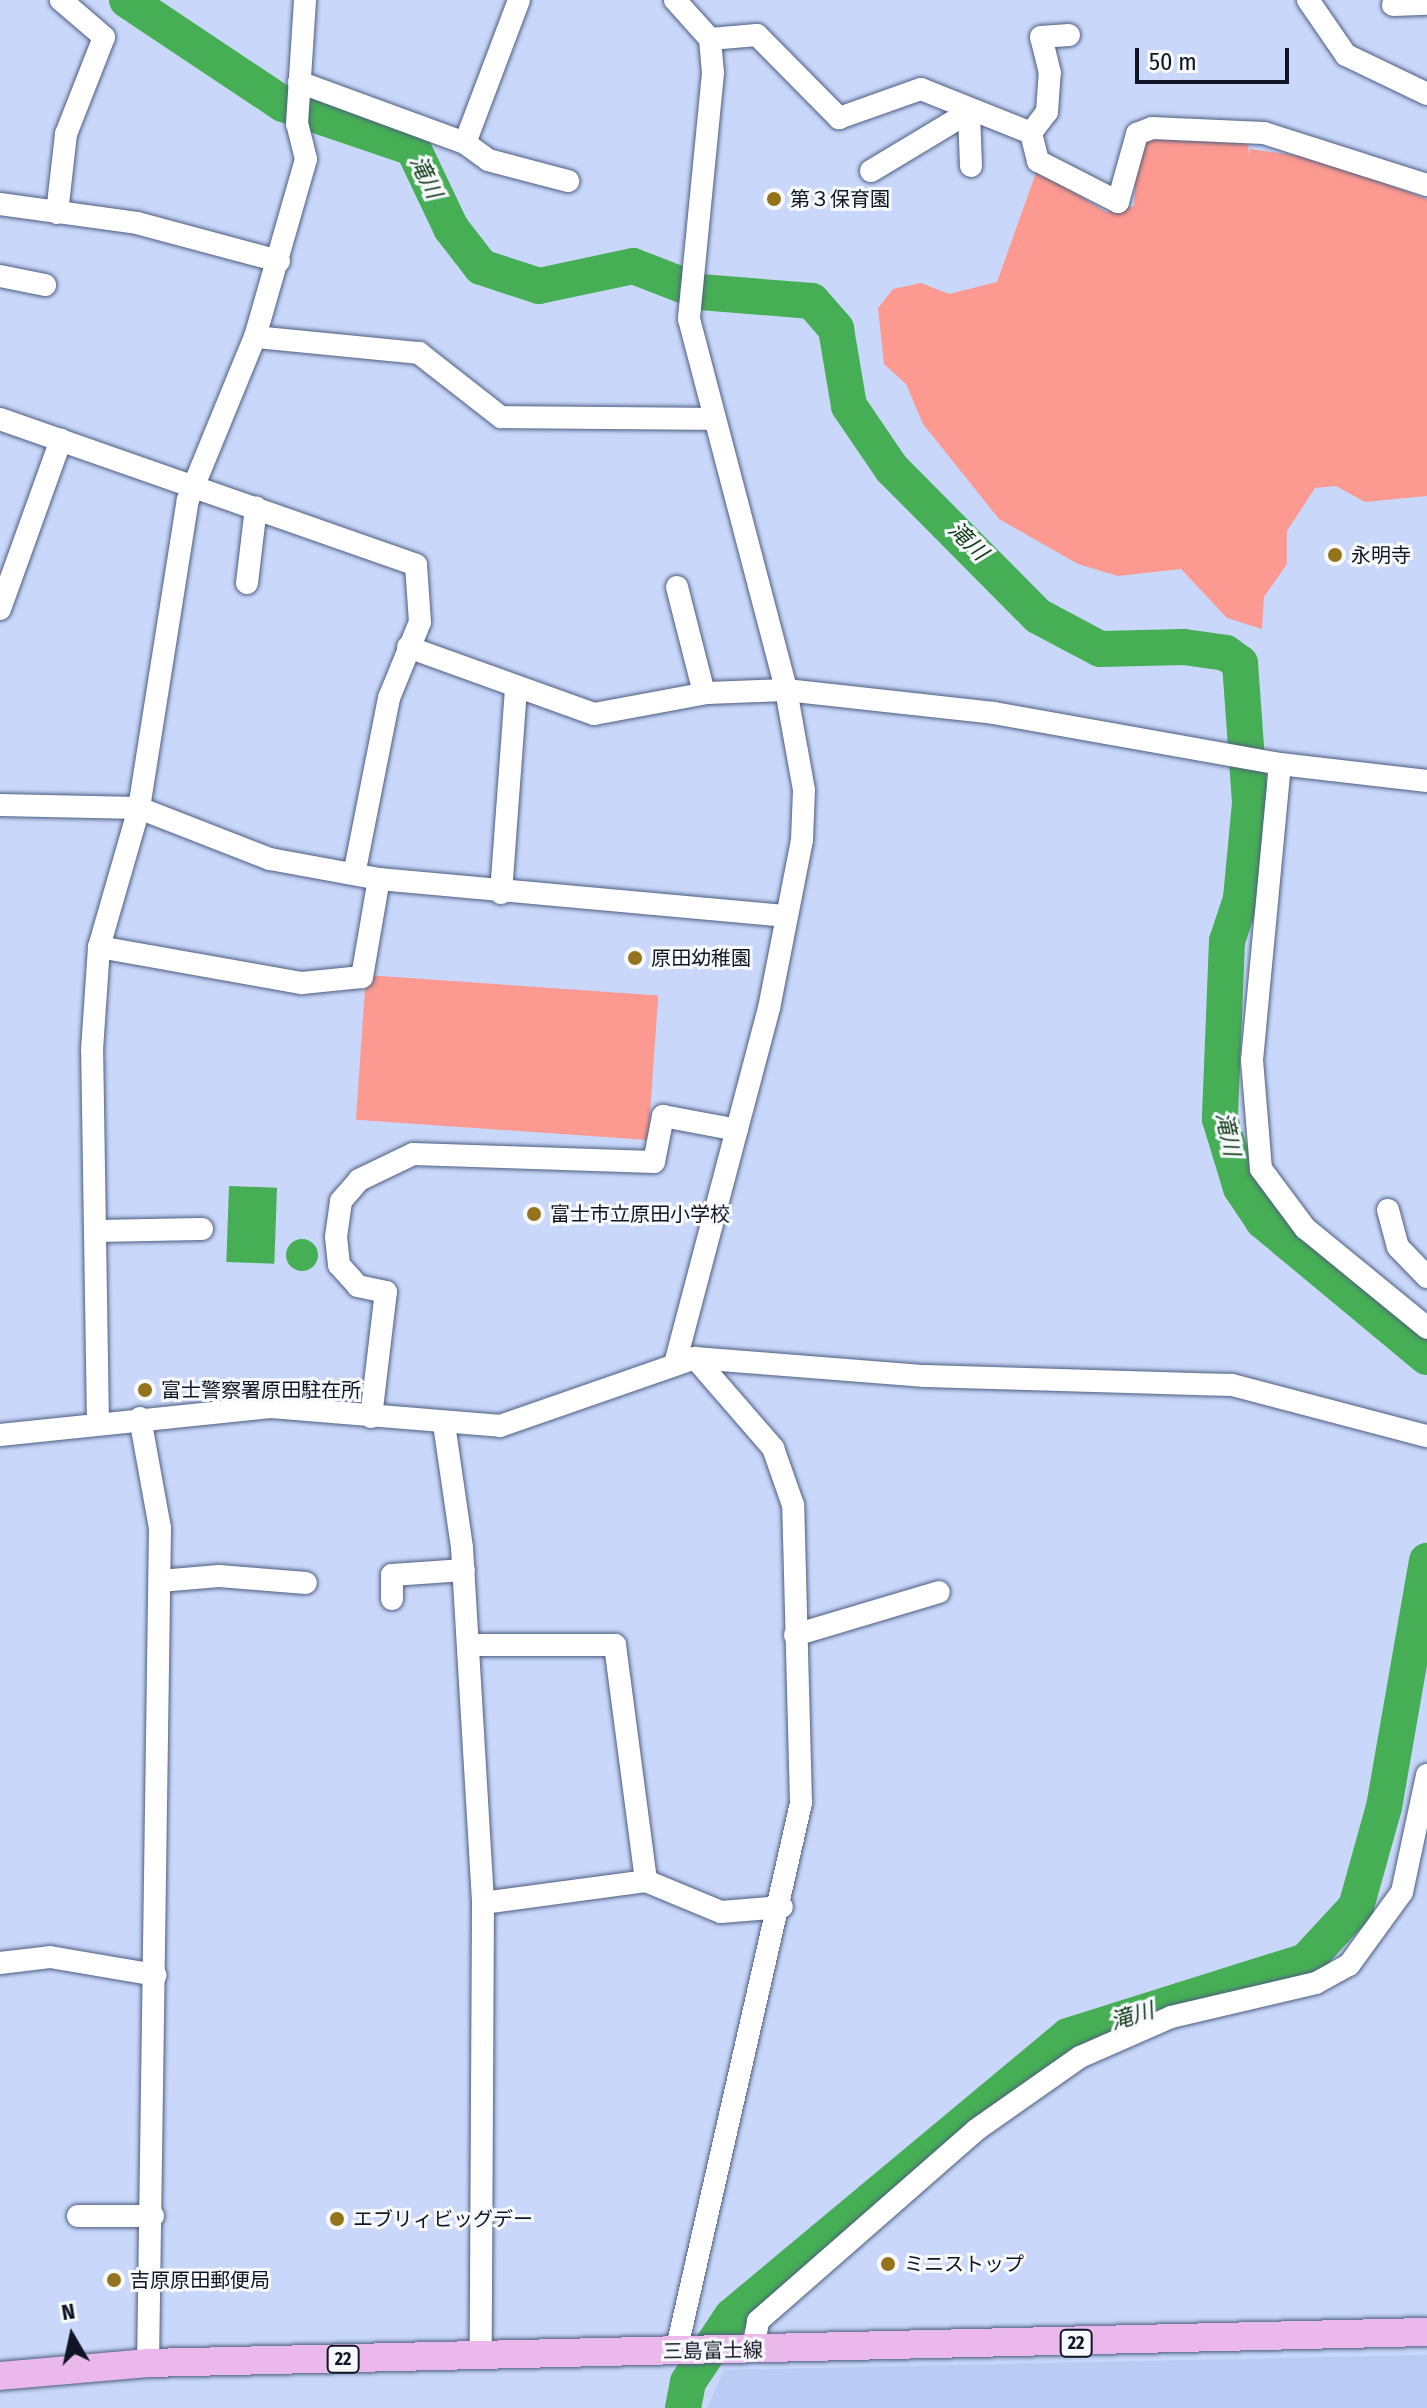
<!DOCTYPE html>
<meta charset="utf-8">
<style>
body{margin:0}
#map{position:relative;width:1427px;height:2408px;overflow:hidden;background:#c9d8fa;font-family:"Fira Sans Condensed","Noto Sans JP",sans-serif}
div>[style]{position:absolute}
.built>*{inset:0;background:#baccf3}
.green>*{inset:0;background:#fc9990;transform-origin:0 0}
.water>*{inset:0;background:#46ae54;transform-origin:0 0}
.round{border-radius:50%}
.river>*{height:36px;margin:-18px;padding:0 18px;transform-origin:18px;border-radius:18px;background:#46ae54}
.roads{filter:drop-shadow(0 0 2px #4d5d81) drop-shadow(0 0 2px #4d5d81)}
.minor>*{height:22px;margin:-11px;padding:0 11px;transform-origin:11px;border-radius:11px;background:#fff}
.major>*{height:28px;margin:-14px;padding:0 14px;transform-origin:14px;border-radius:14px;background:#ebb8ec}
.dots>*{width:22px;height:22px;translate:-50% -50%;box-sizing:border-box;border:4px solid #f7f9fd;border-radius:50%}
span{translate:-50% -50%;white-space:nowrap;text-align:center;line-height:1.15;-webkit-text-stroke:6px #f7f9fd;paint-order:stroke}
.shield-label span{padding:2px 6px;background:#f7f9fd;border:2px solid;border-radius:6px;-webkit-text-stroke-width:0}
.shield-label{font-size:18px;color:#0f1524;font-weight:700}
.poi-label{font-size:20px;color:#0f1524}
.left{translate:0 -50%;text-align:left}
.street-label{font-size:20px;color:#0f1524}
.water-label{font-size:22px;color:#113a16;font-style:italic}
.north{position:absolute;left:32px;top:2296px;width:80px;height:80px;-webkit-text-stroke:6px #f7f9fd;paint-order:stroke;rotate:351deg;font-size:22px;font-weight:700;line-height:32px;text-align:center;color:#0f1524}
.north::after{content:'';display:block;margin:auto;width:28px;height:36px;background:#0f1524;clip-path:polygon(50% 0,100% 100%,50% 72%,0 100%)}
.scale{position:absolute;left:1135px;top:48px;width:154px;height:36px;box-sizing:border-box;border:4px solid #0f1524;border-top:0;padding-left:10px;font-size:24px;line-height:28px;white-space:nowrap;color:#0f1524;-webkit-text-stroke:6px #f7f9fd;paint-order:stroke}
</style>
<div id="map">
<div class="built">
<i style="clip-path:polygon(1427px 2355px,1427px 2408px,707px 2408px,724px 2370px)"></i>
</div>
<div class="green">
<i style="clip-path:polygon(1137px 134px,1248px 143px,1249px 156px,1250px 149px,1320px 159px,1427px 199px,1427px 496px,1365px 502px,1336px 486px,1315px 488px,1287px 531px,1287px 564px,1264px 597px,1262px 629px,1227px 618px,1181px 569px,1118px 576px,1078px 564px,999px 519px,923px 424px,906px 384px,884px 364px,878px 308px,893px 289px,921px 283px,949px 294px,997px 282px,1037px 170px,1106px 212px,1134px 206px)"></i>
<i style="left:366px;top:975px;width:293px;height:145px;rotate:4deg"></i>
</div>
<div class="water">
<i style="left:229px;top:1186px;width:48px;height:76px;rotate:2deg"></i>
<i class="round" style="left:286px;top:1239px;width:32px;height:32px"></i>
</div>
<div class="river">
<i style="left:127px;top:0;width:187px;rotate:33.7deg"></i>
<i style="left:283px;top:104px;width:137px;rotate:18.7deg"></i>
<i style="left:413px;top:148px;width:89px;rotate:64.6deg"></i>
<i style="left:451px;top:228px;width:49px;rotate:52.4deg"></i>
<i style="left:481px;top:267px;width:61px;rotate:18.1deg"></i>
<i style="left:539px;top:286px;width:96px;rotate:-12deg"></i>
<i style="left:633px;top:266px;width:72px;rotate:21.2deg"></i>
<i style="left:700px;top:292px;width:112px;rotate:4.6deg"></i>
<i style="left:812px;top:301px;width:37px;rotate:49deg"></i>
<i style="left:836px;top:329px;width:78px;rotate:80.4deg"></i>
<i style="left:849px;top:406px;width:76px;rotate:55.7deg"></i>
<i style="left:892px;top:469px;width:207px;rotate:45.2deg"></i>
<i style="left:1038px;top:616px;width:70px;rotate:28deg"></i>
<i style="left:1100px;top:649px;width:84px;rotate:-1.4deg"></i>
<i style="left:1184px;top:647px;width:42px;rotate:8.1deg"></i>
<i style="left:1226px;top:653px;width:17px;rotate:36deg"></i>
<i style="left:1240px;top:663px;width:140px;rotate:85.9deg"></i>
<i style="left:1250px;top:803px;width:96px;rotate:95.4deg"></i>
<i style="left:1241px;top:899px;width:44px;rotate:108.4deg"></i>
<i style="left:1227px;top:941px;width:178px;rotate:92.3deg"></i>
<i style="left:1220px;top:1119px;width:72px;rotate:73.1deg"></i>
<i style="left:1241px;top:1188px;width:40px;rotate:56deg"></i>
<i style="left:1263px;top:1221px;width:213px;rotate:39.7deg"></i>
<i style="left:683px;top:2408px;width:26px;rotate:-79deg"></i>
<i style="left:688px;top:2382px;width:79px;rotate:-56.3deg"></i>
<i style="left:732px;top:2316px;width:437px;rotate:-39.8deg"></i>
<i style="left:1068px;top:2036px;width:250px;rotate:-17.5deg"></i>
<i style="left:1306px;top:1961px;width:74px;rotate:-47.2deg"></i>
<i style="left:1356px;top:1907px;width:104px;rotate:-74.4deg"></i>
<i style="left:1384px;top:1807px;width:250px;rotate:-80.1deg"></i>
</div>
<div class="roads">
<div class="minor">
<i style="left:675px;top:0;width:52px;rotate:48.1deg"></i>
<i style="left:710px;top:39px;width:34px;rotate:85deg"></i>
<i style="left:713px;top:73px;width:247px;rotate:95.6deg"></i>
<i style="left:689px;top:319px;width:383px;rotate:75.3deg"></i>
<i style="left:786px;top:690px;width:102px;rotate:79.8deg"></i>
<i style="left:804px;top:790px;width:50px;rotate:92.3deg"></i>
<i style="left:802px;top:840px;width:171px;rotate:101.1deg"></i>
<i style="left:769px;top:1008px;width:364px;rotate:104.8deg"></i>
<i style="left:1308px;top:0;width:67px;rotate:55.4deg"></i>
<i style="left:1346px;top:55px;width:90px;rotate:25.7deg"></i>
<i style="left:1393px;top:5px;width:34px;rotate:-2deg"></i>
<i style="left:710px;top:39px;width:47px;rotate:-4.9deg"></i>
<i style="left:757px;top:35px;width:117px;rotate:45.3deg"></i>
<i style="left:839px;top:118px;width:87px;rotate:-19.5deg"></i>
<i style="left:921px;top:89px;width:118px;rotate:21.8deg"></i>
<i style="left:1031px;top:133px;width:29px;rotate:76deg"></i>
<i style="left:1038px;top:161px;width:90px;rotate:27.1deg"></i>
<i style="left:1118px;top:202px;width:71px;rotate:-74.4deg"></i>
<i style="left:1137px;top:134px;width:16px;rotate:-22deg"></i>
<i style="left:1152px;top:128px;width:112px;rotate:2.6deg"></i>
<i style="left:1264px;top:133px;width:171px;rotate:17.7deg"></i>
<i style="left:299px;top:82px;width:177px;rotate:20.2deg"></i>
<i style="left:465px;top:143px;width:153px;rotate:-69.3deg"></i>
<i style="left:1031px;top:133px;width:26px;rotate:-53deg"></i>
<i style="left:1047px;top:112px;width:39px;rotate:-86deg"></i>
<i style="left:1050px;top:73px;width:37px;rotate:-104deg"></i>
<i style="left:1041px;top:37px;width:28px;rotate:-4deg"></i>
<i style="left:465px;top:143px;width:29px;rotate:36deg"></i>
<i style="left:488px;top:160px;width:83px;rotate:14.7deg"></i>
<i style="left:871px;top:171px;width:114px;rotate:-31deg"></i>
<i style="left:969px;top:112px;width:54px;rotate:87.9deg"></i>
<i style="left:0;top:204px;width:138px;rotate:7.9deg"></i>
<i style="left:137px;top:223px;width:147px;rotate:15deg"></i>
<i style="left:57px;top:213px;width:80px;rotate:-83.5deg"></i>
<i style="left:66px;top:134px;width:104px;rotate:-68.6deg"></i>
<i style="left:104px;top:37px;width:57px;rotate:-139.3deg"></i>
<i style="left:0;top:276px;width:46px;rotate:11.3deg"></i>
<i style="left:255px;top:337px;width:165px;rotate:5.6deg"></i>
<i style="left:419px;top:353px;width:104px;rotate:38deg"></i>
<i style="left:501px;top:417px;width:212px;rotate:0.5deg"></i>
<i style="left:0;top:419px;width:441px;rotate:19.3deg"></i>
<i style="left:416px;top:565px;width:57px;rotate:86deg"></i>
<i style="left:420px;top:622px;width:82px;rotate:112.2deg"></i>
<i style="left:389px;top:698px;width:179px;rotate:101.2deg"></i>
<i style="left:247px;top:583px;width:76px;rotate:-83.2deg"></i>
<i style="left:677px;top:587px;width:109px;rotate:75.7deg"></i>
<i style="left:0;top:609px;width:180px;rotate:-70.2deg"></i>
<i style="left:408px;top:647px;width:198px;rotate:19.8deg"></i>
<i style="left:594px;top:714px;width:115px;rotate:-10.5deg"></i>
<i style="left:707px;top:693px;width:79px;rotate:-2.2deg"></i>
<i style="left:786px;top:690px;width:209px;rotate:6.3deg"></i>
<i style="left:994px;top:713px;width:291px;rotate:10.1deg"></i>
<i style="left:1280px;top:764px;width:148px;rotate:6.6deg"></i>
<i style="left:1280px;top:764px;width:297px;rotate:95.4deg"></i>
<i style="left:1252px;top:1060px;width:109px;rotate:85.3deg"></i>
<i style="left:1261px;top:1169px;width:74px;rotate:53.3deg"></i>
<i style="left:1305px;top:1228px;width:158px;rotate:39.3deg"></i>
<i style="left:0;top:805px;width:139px;rotate:1.2deg"></i>
<i style="left:139px;top:808px;width:141px;rotate:21.3deg"></i>
<i style="left:270px;top:859px;width:111px;rotate:10.4deg"></i>
<i style="left:379px;top:879px;width:407px;rotate:5.2deg"></i>
<i style="left:501px;top:893px;width:207px;rotate:-85.8deg"></i>
<i style="left:99px;top:947px;width:206px;rotate:10.1deg"></i>
<i style="left:302px;top:983px;width:60px;rotate:-5.7deg"></i>
<i style="left:362px;top:977px;width:99px;rotate:-80.2deg"></i>
<i style="left:1388px;top:1210px;width:38px;rotate:75deg"></i>
<i style="left:1398px;top:1247px;width:42px;rotate:46deg"></i>
<i style="left:95px;top:1231px;width:107px;rotate:-1.1deg"></i>
<i style="left:371px;top:1417px;width:126px;rotate:-83.2deg"></i>
<i style="left:386px;top:1292px;width:29px;rotate:-168deg"></i>
<i style="left:358px;top:1286px;width:28px;rotate:-132deg"></i>
<i style="left:339px;top:1265px;width:28px;rotate:-96deg"></i>
<i style="left:336px;top:1237px;width:36px;rotate:-82deg"></i>
<i style="left:341px;top:1201px;width:28px;rotate:-49deg"></i>
<i style="left:359px;top:1180px;width:60px;rotate:-25.7deg"></i>
<i style="left:413px;top:1154px;width:241px;rotate:1.9deg"></i>
<i style="left:654px;top:1162px;width:47px;rotate:-78.9deg"></i>
<i style="left:663px;top:1116px;width:75px;rotate:10.7deg"></i>
<i style="left:140px;top:1418px;width:112px;rotate:79.7deg"></i>
<i style="left:160px;top:1528px;width:835px;rotate:90.82deg"></i>
<i style="left:98px;top:1424px;width:374px;rotate:-90.9deg"></i>
<i style="left:92px;top:1050px;width:103px;rotate:-86.1deg"></i>
<i style="left:99px;top:947px;width:145px;rotate:-73.9deg"></i>
<i style="left:139px;top:808px;width:312px;rotate:-81deg"></i>
<i style="left:188px;top:500px;width:176px;rotate:-67.7deg"></i>
<i style="left:255px;top:337px;width:185px;rotate:-74deg"></i>
<i style="left:306px;top:159px;width:36px;rotate:-104deg"></i>
<i style="left:297px;top:124px;width:124px;rotate:-86.3deg"></i>
<i style="left:444px;top:1424px;width:125px;rotate:81.7deg"></i>
<i style="left:462px;top:1548px;width:356px;rotate:86.6deg"></i>
<i style="left:483px;top:1903px;width:453px;rotate:90.3deg"></i>
<i style="left:0;top:1435px;width:272px;rotate:-5.9deg"></i>
<i style="left:271px;top:1407px;width:230px;rotate:4.7deg"></i>
<i style="left:500px;top:1426px;width:207px;rotate:-19.2deg"></i>
<i style="left:695px;top:1358px;width:231px;rotate:4.5deg"></i>
<i style="left:925px;top:1376px;width:307px;rotate:1.7deg"></i>
<i style="left:1232px;top:1385px;width:202px;rotate:14.7deg"></i>
<i style="left:160px;top:1581px;width:59px;rotate:-4.8deg"></i>
<i style="left:219px;top:1576px;width:87px;rotate:4.6deg"></i>
<i style="left:392px;top:1599px;width:24px;rotate:-90deg"></i>
<i style="left:392px;top:1575px;width:72px;rotate:-4deg"></i>
<i style="left:795px;top:1635px;width:150px;rotate:-16.6deg"></i>
<i style="left:469px;top:1645px;width:146px"></i>
<i style="left:615px;top:1645px;width:238px;rotate:82.5deg"></i>
<i style="left:483px;top:1903px;width:164px;rotate:-7.7deg"></i>
<i style="left:646px;top:1881px;width:81px;rotate:22.5deg"></i>
<i style="left:721px;top:1912px;width:61px;rotate:-4.7deg"></i>
<i style="left:0;top:1963px;width:50px;rotate:-6.8deg"></i>
<i style="left:50px;top:1957px;width:107px;rotate:9.7deg"></i>
<i style="left:78px;top:2216px;width:75px"></i>
<i style="left:753px;top:2350px;width:29px;rotate:-80deg"></i>
<i style="left:758px;top:2321px;width:290px;rotate:-41.2deg"></i>
<i style="left:976px;top:2130px;width:127px;rotate:-35.1deg"></i>
<i style="left:1080px;top:2057px;width:99px;rotate:-23.7deg"></i>
<i style="left:1171px;top:2017px;width:149px;rotate:-13.2deg"></i>
<i style="left:1316px;top:1983px;width:38px;rotate:-29deg"></i>
<i style="left:1349px;top:1965px;width:90px;rotate:-54deg"></i>
<i style="left:1402px;top:1892px;width:120px;rotate:-77.9deg"></i>
<i style="left:676px;top:2352px;width:563px;rotate:-77.17deg"></i>
<i style="left:801px;top:1803px;width:298px;rotate:-91.5deg"></i>
<i style="left:793px;top:1505px;width:60px;rotate:-109.3deg"></i>
<i style="left:773px;top:1448px;width:119px;rotate:-130.9deg"></i>
</div>
<div class="major">
<i style="left:0;top:2376px;width:149px;rotate:-5deg"></i>
<i style="left:148px;top:2363px;width:1279px;rotate:-1.39deg"></i>
</div>
</div>
<div class="dots">
<i style="left:774px;top:199px;background:#94731a"></i>
<i style="left:1335px;top:555px;background:#94731a"></i>
<i style="left:635px;top:958px;background:#94731a"></i>
<i style="left:534px;top:1214px;background:#94731a"></i>
<i style="left:145px;top:1390px;background:#94731a"></i>
<i style="left:337px;top:2219px;background:#94731a"></i>
<i style="left:888px;top:2264px;background:#94731a"></i>
<i style="left:114px;top:2280px;background:#94731a"></i>
</div>
<div class="shield-label">
<span style="left:1076px;top:2343px">22</span>
<span style="left:343px;top:2359px">22</span>
</div>
<div class="poi-label">
<span class="left" style="left:790px;top:199px">第３保育園</span>
<span class="left" style="left:1351px;top:555px">永明寺</span>
<span class="left" style="left:651px;top:958px">原田幼稚園</span>
<span class="left" style="left:550px;top:1214px">富士市立原田小学校</span>
<span class="left" style="left:161px;top:1390px">富士警察署原田駐在所</span>
<span class="left" style="left:353px;top:2219px">エブリィビッグデー</span>
<span class="left" style="left:904px;top:2264px">ミニストップ</span>
<span class="left" style="left:130px;top:2280px">吉原原田郵便局</span>
</div>
<div class="street-label">
<span style="left:713px;top:2351px;rotate:-1deg">三島富士線</span>
</div>
<div class="water-label">
<span style="left:426px;top:177px;rotate:64deg">滝川</span>
<span style="left:968px;top:541px;rotate:44deg">滝川</span>
<span style="left:1228px;top:1134px;rotate:78deg">滝川</span>
<span style="left:1132px;top:2016px;rotate:-17deg">滝川</span>
</div>
<div class="north">N</div>
<div class="scale">50 m</div>
</div>
